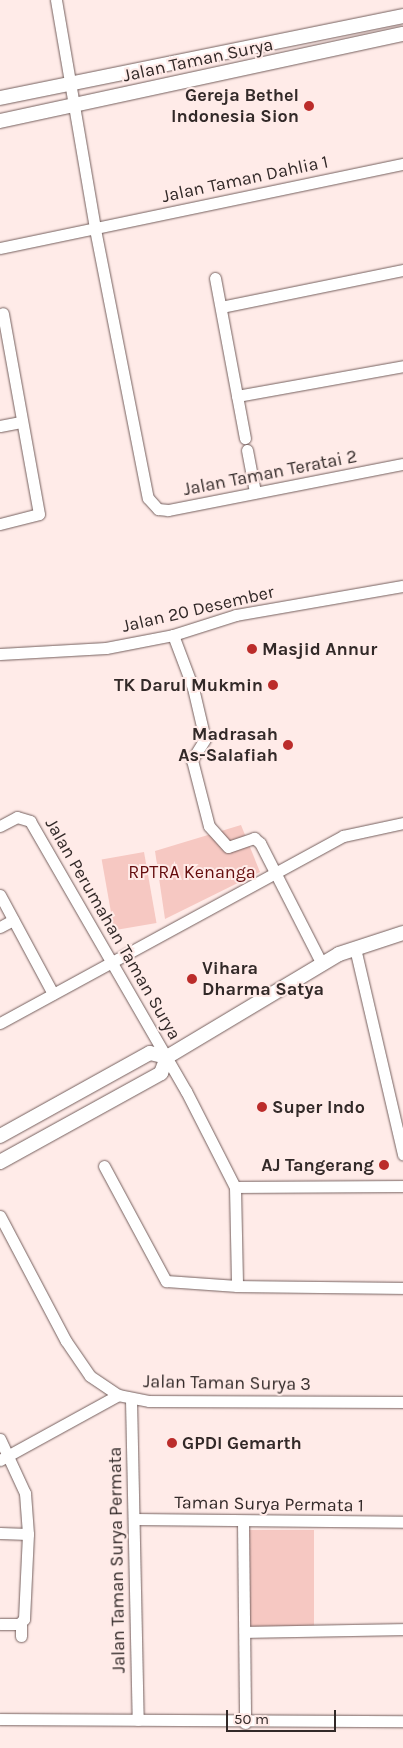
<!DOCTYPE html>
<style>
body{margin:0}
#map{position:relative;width:403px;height:1748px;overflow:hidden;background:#ffebe8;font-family:Karla,sans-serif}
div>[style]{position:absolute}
.green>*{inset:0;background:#f6c8c2;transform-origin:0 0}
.roads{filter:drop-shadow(0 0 1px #75605e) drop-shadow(0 0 1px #75605e)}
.minor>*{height:11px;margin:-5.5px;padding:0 5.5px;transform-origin:5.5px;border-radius:5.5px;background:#fff}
.tertiary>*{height:14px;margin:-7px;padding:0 7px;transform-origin:7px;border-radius:7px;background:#fff}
.dots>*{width:14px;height:14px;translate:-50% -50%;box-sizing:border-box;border:2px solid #ffebe8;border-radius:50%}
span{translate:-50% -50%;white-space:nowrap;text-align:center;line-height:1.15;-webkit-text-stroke:4px #ffebe8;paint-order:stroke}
.street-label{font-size:18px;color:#322928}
.poi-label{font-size:18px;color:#322928;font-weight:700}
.right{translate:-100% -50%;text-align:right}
.left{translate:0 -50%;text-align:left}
.park-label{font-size:18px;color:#640c0d}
.scale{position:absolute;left:226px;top:1710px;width:110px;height:22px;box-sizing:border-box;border:2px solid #322928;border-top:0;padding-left:6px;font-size:15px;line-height:18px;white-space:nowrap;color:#322928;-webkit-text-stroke:4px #ffebe8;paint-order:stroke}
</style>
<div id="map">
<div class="green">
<i style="clip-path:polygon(241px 825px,260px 872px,165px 919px,155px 851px)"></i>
<i style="left:144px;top:852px;width:72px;height:43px;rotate:80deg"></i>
<i style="left:314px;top:1530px;width:98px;height:67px;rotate:90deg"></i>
</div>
<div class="roads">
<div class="minor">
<i style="left:56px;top:0;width:232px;rotate:80.3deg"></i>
<i style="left:95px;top:229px;width:274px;rotate:78.9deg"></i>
<i style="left:148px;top:498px;width:15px;rotate:48deg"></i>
<i style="left:158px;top:509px;width:10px;rotate:6deg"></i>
<i style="left:168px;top:510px;width:239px;rotate:-11.1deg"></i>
<i style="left:0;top:248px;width:412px;rotate:-11.8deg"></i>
<i style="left:215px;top:278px;width:163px;rotate:79.4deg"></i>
<i style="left:221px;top:307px;width:186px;rotate:-11.5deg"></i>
<i style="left:237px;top:396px;width:169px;rotate:-10.2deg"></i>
<i style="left:0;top:426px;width:21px;rotate:-11deg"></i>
<i style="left:247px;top:450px;width:43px;rotate:79.2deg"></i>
<i style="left:0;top:524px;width:40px;rotate:-14.4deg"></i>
<i style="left:39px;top:514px;width:204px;rotate:-100.2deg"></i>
<i style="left:173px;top:635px;width:57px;rotate:69.3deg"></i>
<i style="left:193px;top:688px;width:52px;rotate:76.8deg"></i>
<i style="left:205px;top:739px;width:25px;rotate:122deg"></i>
<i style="left:192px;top:760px;width:68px;rotate:75.6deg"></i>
<i style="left:209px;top:826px;width:28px;rotate:48deg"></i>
<i style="left:228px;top:847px;width:28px;rotate:-19deg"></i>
<i style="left:254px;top:838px;width:8px;rotate:40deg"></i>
<i style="left:260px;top:843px;width:136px;rotate:62.9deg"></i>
<i style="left:0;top:654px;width:106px;rotate:-3.2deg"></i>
<i style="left:106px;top:648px;width:68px;rotate:-11deg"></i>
<i style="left:173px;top:635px;width:66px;rotate:-17.6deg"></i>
<i style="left:236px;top:615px;width:169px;rotate:-9.9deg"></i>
<i style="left:0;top:826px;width:19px;rotate:-28deg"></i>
<i style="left:17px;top:817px;width:14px;rotate:17deg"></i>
<i style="left:30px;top:821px;width:312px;rotate:60deg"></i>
<i style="left:186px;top:1091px;width:108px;rotate:63deg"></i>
<i style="left:235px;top:1187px;width:99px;rotate:88.8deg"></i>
<i style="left:0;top:895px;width:112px;rotate:61.8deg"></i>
<i style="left:0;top:927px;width:15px;rotate:-28deg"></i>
<i style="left:355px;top:948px;width:212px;rotate:76.9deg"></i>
<i style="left:0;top:1023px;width:391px;rotate:-28.6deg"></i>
<i style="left:343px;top:836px;width:61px;rotate:-12.2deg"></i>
<i style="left:104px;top:1166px;width:131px;rotate:61.7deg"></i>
<i style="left:166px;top:1281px;width:71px;rotate:4deg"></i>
<i style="left:237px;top:1286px;width:166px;rotate:0.7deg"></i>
<i style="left:235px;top:1187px;width:168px;rotate:-0.3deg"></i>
<i style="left:0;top:1216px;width:141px;rotate:62.2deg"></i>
<i style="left:66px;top:1341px;width:42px;rotate:55.6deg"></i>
<i style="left:90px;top:1376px;width:34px;rotate:34deg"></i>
<i style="left:118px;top:1395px;width:32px;rotate:11deg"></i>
<i style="left:149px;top:1401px;width:254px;rotate:0.2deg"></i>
<i style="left:131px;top:1399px;width:321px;rotate:88.8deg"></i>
<i style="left:0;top:1439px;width:60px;rotate:65.2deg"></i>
<i style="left:25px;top:1493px;width:41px;rotate:85.8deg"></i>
<i style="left:28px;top:1534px;width:85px;rotate:92.7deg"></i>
<i style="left:24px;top:1619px;width:7px;rotate:135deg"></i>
<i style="left:19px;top:1624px;width:19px;rotate:180deg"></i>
<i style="left:0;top:1460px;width:135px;rotate:-28.8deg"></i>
<i style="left:134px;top:1519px;width:269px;rotate:0.6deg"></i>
<i style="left:243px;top:1522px;width:201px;rotate:89.4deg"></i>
<i style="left:0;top:1533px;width:28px;rotate:2deg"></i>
<i style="left:21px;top:1623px;width:13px;rotate:90deg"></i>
<i style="left:246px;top:1632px;width:157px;rotate:-1.1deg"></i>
<i style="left:0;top:1719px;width:403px;rotate:0.3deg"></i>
</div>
<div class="tertiary">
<i style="left:0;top:98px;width:411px;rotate:-11.5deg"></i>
<i style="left:0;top:121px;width:412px;rotate:-12.2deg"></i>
<i style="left:167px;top:1057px;width:200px;rotate:-30.9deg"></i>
<i style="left:339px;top:954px;width:67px;rotate:-18.2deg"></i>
<i style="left:0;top:1136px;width:171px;rotate:-29deg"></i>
<i style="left:150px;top:1053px;width:17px;rotate:13deg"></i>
<i style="left:0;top:1162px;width:184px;rotate:-28.9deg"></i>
<i style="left:161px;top:1073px;width:17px;rotate:-69deg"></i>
</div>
</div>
<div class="dots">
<i style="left:309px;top:106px;background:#bb2c2a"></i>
<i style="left:252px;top:649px;background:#bb2c2a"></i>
<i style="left:273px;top:685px;background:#bb2c2a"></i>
<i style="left:288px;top:745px;background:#bb2c2a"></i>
<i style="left:192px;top:979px;background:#bb2c2a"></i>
<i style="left:262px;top:1107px;background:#bb2c2a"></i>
<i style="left:384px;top:1165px;background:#bb2c2a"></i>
<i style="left:172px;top:1443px;background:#bb2c2a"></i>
</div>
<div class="street-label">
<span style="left:198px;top:60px;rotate:-12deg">Jalan Taman Surya</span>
<span style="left:245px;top:179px;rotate:-12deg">Jalan Taman Dahlia 1</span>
<span style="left:270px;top:473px;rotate:-11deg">Jalan Taman Teratai 2</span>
<span style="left:198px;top:609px;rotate:-13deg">Jalan 20 Desember</span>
<span style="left:113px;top:929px;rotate:60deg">Jalan Perumahan Taman Surya</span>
<span style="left:227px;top:1383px;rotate:1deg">Jalan Taman Surya 3</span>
<span style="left:269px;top:1504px;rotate:1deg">Taman Surya Permata 1</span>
<span style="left:117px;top:1560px;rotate:-91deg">Jalan Taman Surya Permata</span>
</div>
<div class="poi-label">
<span class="right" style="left:299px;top:106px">Gereja Bethel<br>Indonesia Sion</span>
<span class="left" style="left:262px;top:649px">Masjid Annur</span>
<span class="right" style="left:263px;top:685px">TK Darul Mukmin</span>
<span class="right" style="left:278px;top:745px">Madrasah<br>As-Salafiah</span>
<span class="left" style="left:202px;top:979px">Vihara<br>Dharma Satya</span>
<span class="left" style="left:272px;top:1107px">Super Indo</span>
<span class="right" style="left:374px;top:1165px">AJ Tangerang</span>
<span class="left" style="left:182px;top:1443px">GPDI Gemarth</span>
</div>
<div class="park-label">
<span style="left:192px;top:872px">RPTRA Kenanga</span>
</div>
<div class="scale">50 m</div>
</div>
